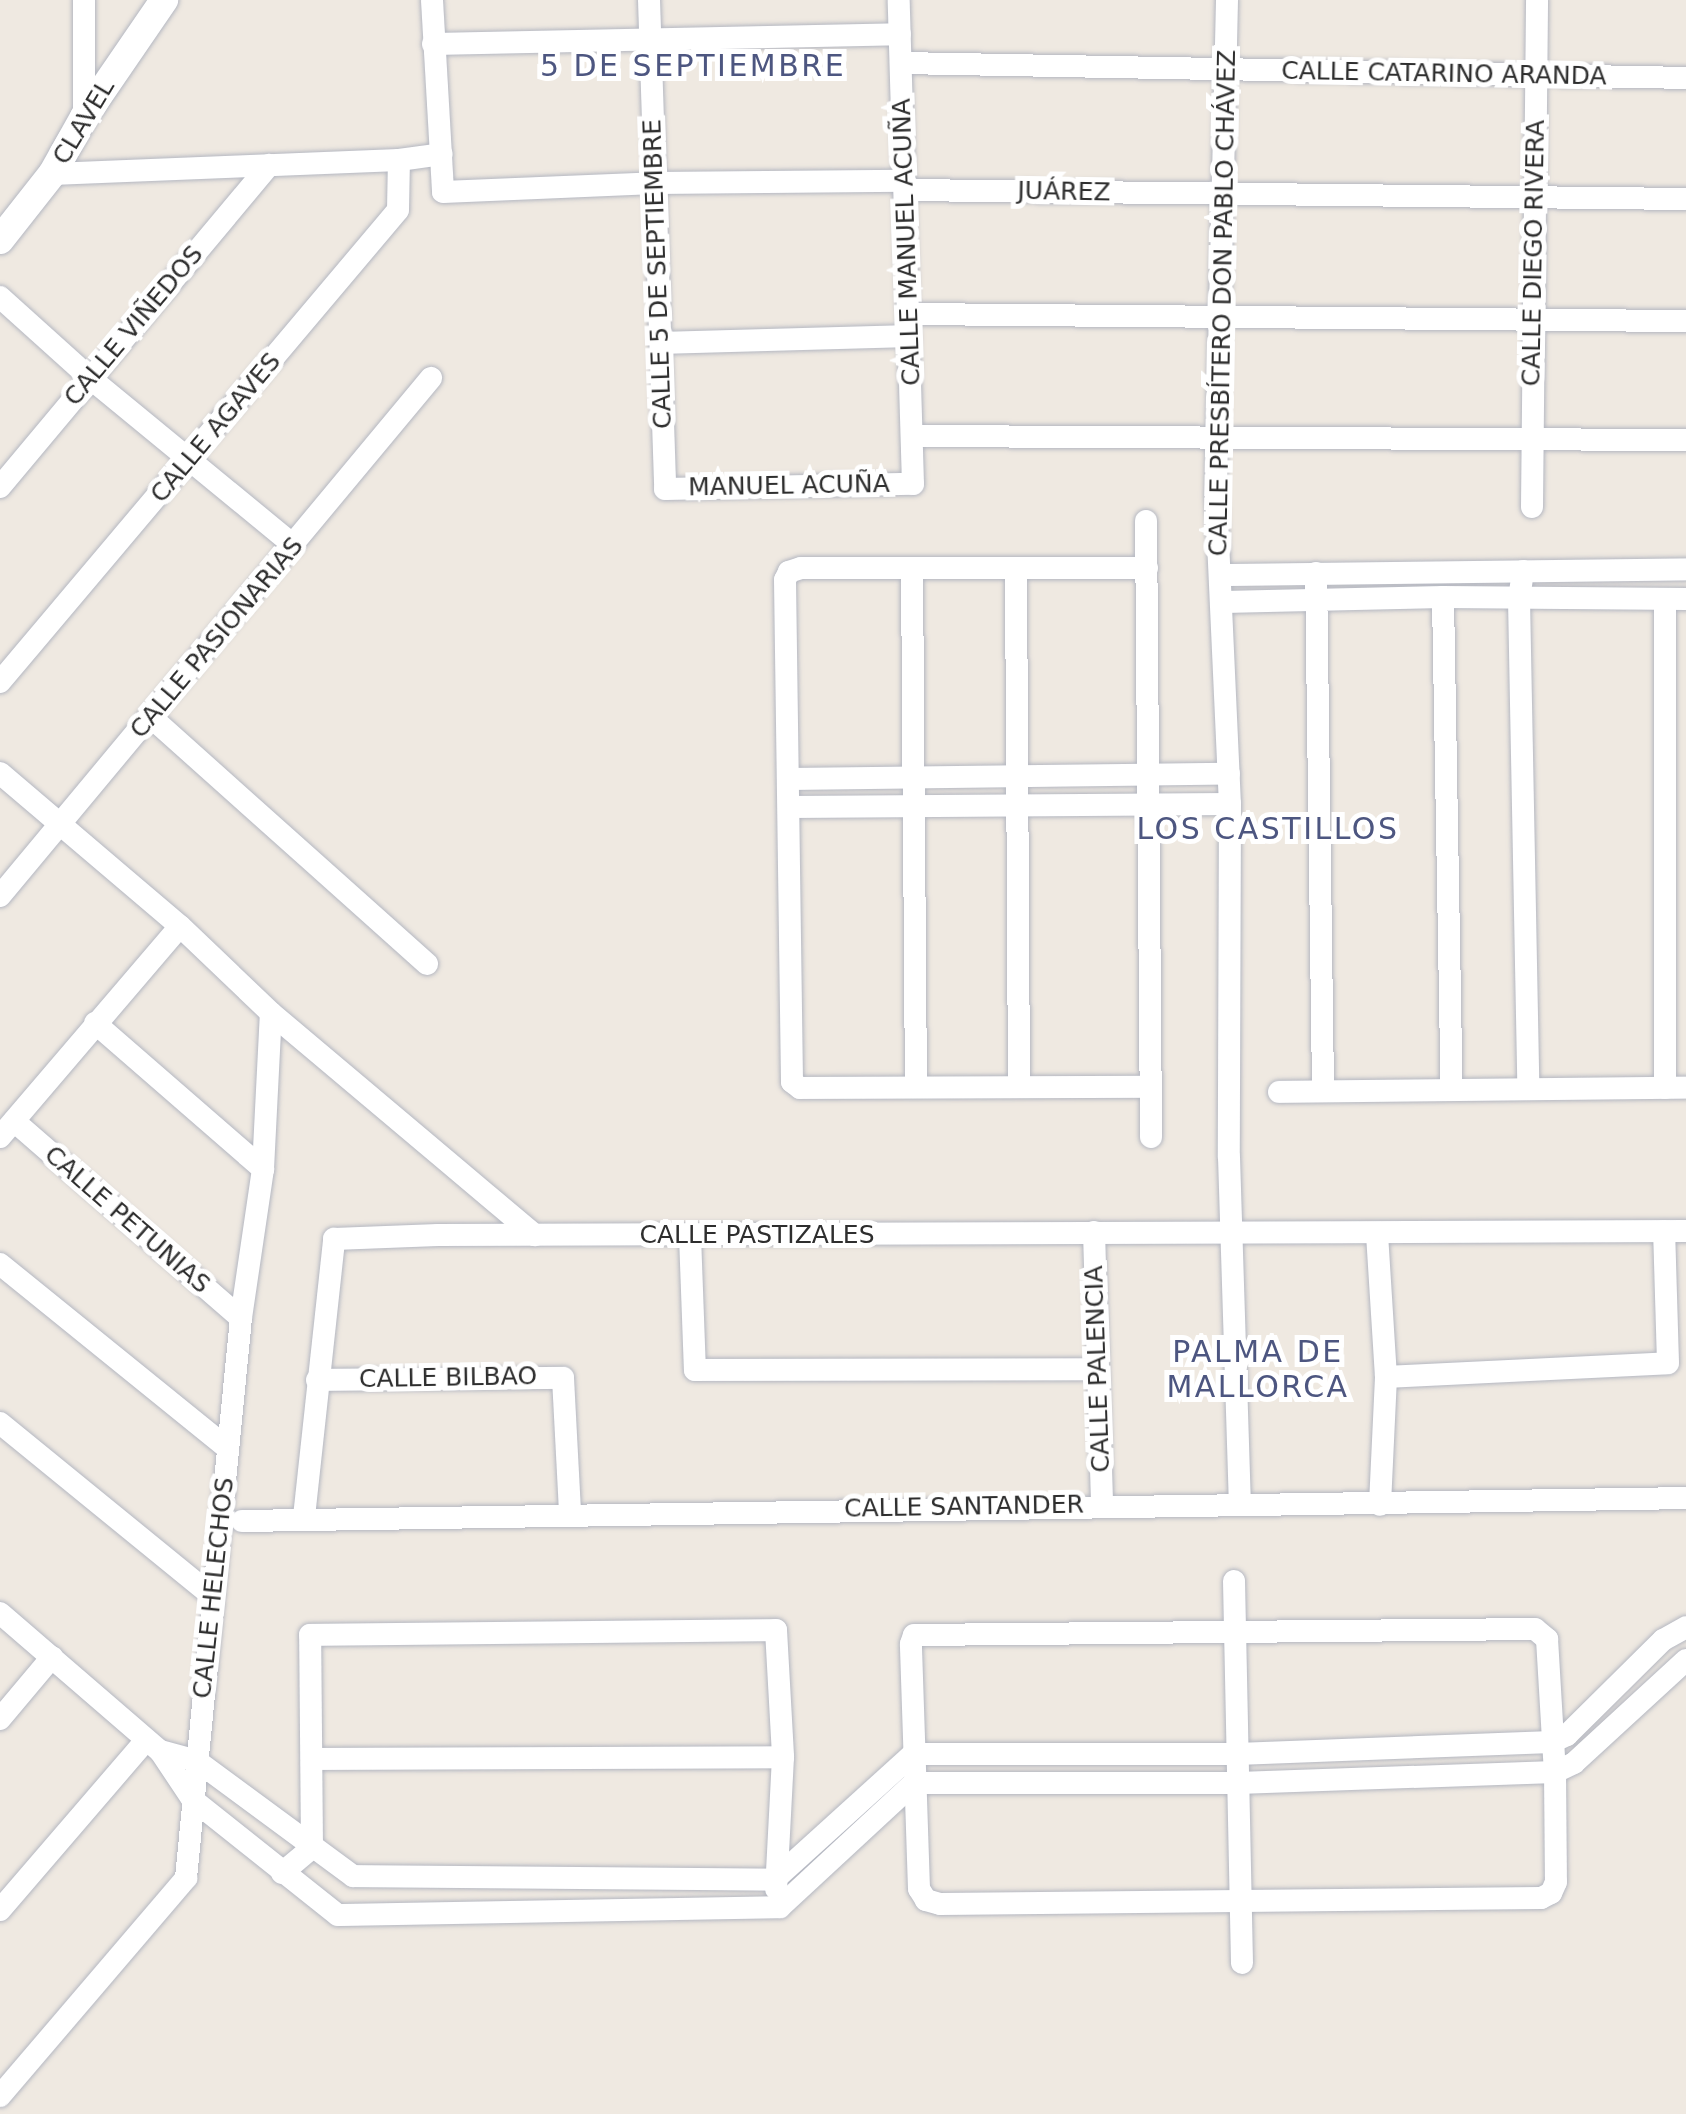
<!DOCTYPE html>
<meta charset="utf-8">
<style>
body{margin:0}
#map{position:relative;width:1686px;height:2114px;overflow:hidden;background:#efe9e1;font-family:"DejaVu Sans",sans-serif}
div>[style]{position:absolute}
.roads{filter:drop-shadow(0 0 2px #b4b7c1) drop-shadow(0 0 2px #b4b7c1)}
.minor>*{height:22px;margin:-11px;padding:0 11px;transform-origin:11px;border-radius:11px;background:#fff}
.tertiary>*{height:28px;margin:-14px;padding:0 14px;transform-origin:14px;border-radius:14px;background:#fff}
span{translate:-50% -50%;white-space:nowrap;text-align:center;line-height:1.15;-webkit-text-stroke:10px #fff;paint-order:stroke}
.street-label{font-size:25px;color:#2e2e2e}
.quarter-label{font-size:30px;color:#4d5680;letter-spacing:2.5px}
</style>
<div id="map">
<div class="roads">
<div class="minor">
<i style="left:84px;top:0;width:117px;rotate:90deg"></i>
<i style="left:432px;top:0;width:192px;rotate:86.7deg"></i>
<i style="left:443px;top:192px;width:212px;rotate:-2.4deg"></i>
<i style="left:655px;top:183px;width:250px;rotate:-0.5deg"></i>
<i style="left:649px;top:0;width:489px;rotate:88.1deg"></i>
<i style="left:665px;top:489px;width:248px;rotate:-1.2deg"></i>
<i style="left:913px;top:484px;width:484px;rotate:-91.7deg"></i>
<i style="left:1227px;top:0;width:497px;rotate:91.3deg"></i>
<i style="left:1216px;top:497px;width:307px;rotate:87.4deg"></i>
<i style="left:1230px;top:804px;width:353px;rotate:90.2deg"></i>
<i style="left:1229px;top:1157px;width:348px;rotate:88.2deg"></i>
<i style="left:433px;top:44px;width:467px;rotate:-1.2deg"></i>
<i style="left:901px;top:63px;width:785px;rotate:1.09deg"></i>
<i style="left:52px;top:174px;width:347px;rotate:-2.3deg"></i>
<i style="left:399px;top:160px;width:43px;rotate:-7.9deg"></i>
<i style="left:905px;top:190px;width:781px;rotate:0.66deg"></i>
<i style="left:0;top:297px;width:121px;rotate:42deg"></i>
<i style="left:90px;top:378px;width:263px;rotate:39.4deg"></i>
<i style="left:909px;top:314px;width:777px;rotate:0.52deg"></i>
<i style="left:661px;top:343px;width:248px;rotate:-1.6deg"></i>
<i style="left:912px;top:436px;width:774px;rotate:0.3deg"></i>
<i style="left:0;top:487px;width:420px;rotate:-50.1deg"></i>
<i style="left:1532px;top:507px;width:507px;rotate:-89.43deg"></i>
<i style="left:1146px;top:521px;width:616px;rotate:89.53deg"></i>
<i style="left:1147px;top:568px;width:346px;rotate:180deg"></i>
<i style="left:801px;top:568px;width:13px;rotate:162deg"></i>
<i style="left:789px;top:572px;width:9px;rotate:117deg"></i>
<i style="left:785px;top:580px;width:502px;rotate:89.2deg"></i>
<i style="left:792px;top:1082px;width:10px;rotate:37deg"></i>
<i style="left:800px;top:1088px;width:350px;rotate:-0.2deg"></i>
<i style="left:912px;top:569px;width:518px;rotate:89.56deg"></i>
<i style="left:1016px;top:569px;width:518px;rotate:89.67deg"></i>
<i style="left:1523px;top:571px;width:28px;rotate:98deg"></i>
<i style="left:1519px;top:599px;width:490px;rotate:88.9deg"></i>
<i style="left:1316px;top:573px;width:515px;rotate:89.22deg"></i>
<i style="left:1220px;top:575px;width:466px;rotate:-0.7deg"></i>
<i style="left:1443px;top:597px;width:492px;rotate:89deg"></i>
<i style="left:1224px;top:602px;width:219px;rotate:-1.3deg"></i>
<i style="left:1443px;top:597px;width:243px;rotate:0.5deg"></i>
<i style="left:0;top:682px;width:617px;rotate:-49.86deg"></i>
<i style="left:398px;top:210px;width:50px;rotate:-88.9deg"></i>
<i style="left:152px;top:718px;width:369px;rotate:41.8deg"></i>
<i style="left:0;top:773px;width:236px;rotate:40.4deg"></i>
<i style="left:180px;top:926px;width:126px;rotate:43.7deg"></i>
<i style="left:271px;top:1013px;width:345px;rotate:40.1deg"></i>
<i style="left:789px;top:779px;width:440px;rotate:-0.7deg"></i>
<i style="left:789px;top:807px;width:441px;rotate:-0.4deg"></i>
<i style="left:0;top:896px;width:674px;rotate:-50.24deg"></i>
<i style="left:95px;top:1023px;width:223px;rotate:41deg"></i>
<i style="left:1665px;top:1088px;width:488px;rotate:-90deg"></i>
<i style="left:1279px;top:1092px;width:407px;rotate:-0.6deg"></i>
<i style="left:14px;top:1121px;width:301px;rotate:41deg"></i>
<i style="left:0;top:1137px;width:277px;rotate:-49.5deg"></i>
<i style="left:1094px;top:1232px;width:273px;rotate:88.3deg"></i>
<i style="left:1377px;top:1234px;width:143px;rotate:86.4deg"></i>
<i style="left:1386px;top:1377px;width:128px;rotate:92.7deg"></i>
<i style="left:690px;top:1236px;width:134px;rotate:87.9deg"></i>
<i style="left:695px;top:1370px;width:402px;rotate:-0.1deg"></i>
<i style="left:0;top:1264px;width:292px;rotate:39deg"></i>
<i style="left:1386px;top:1377px;width:282px;rotate:-2.8deg"></i>
<i style="left:1668px;top:1363px;width:132px;rotate:-91.7deg"></i>
<i style="left:317px;top:1380px;width:246px;rotate:-0.5deg"></i>
<i style="left:563px;top:1378px;width:135px;rotate:87deg"></i>
<i style="left:0;top:1423px;width:275px;rotate:39.2deg"></i>
<i style="left:304px;top:1517px;width:280px;rotate:-83.8deg"></i>
<i style="left:334px;top:1239px;width:104px;rotate:-2.2deg"></i>
<i style="left:438px;top:1235px;width:1248px;rotate:-0.18deg"></i>
<i style="left:242px;top:1521px;width:1444px;rotate:-0.91deg"></i>
<i style="left:1234px;top:1581px;width:382px;rotate:88.8deg"></i>
<i style="left:0;top:1613px;width:211px;rotate:40.8deg"></i>
<i style="left:160px;top:1751px;width:58px;rotate:56.3deg"></i>
<i style="left:192px;top:1799px;width:186px;rotate:38.5deg"></i>
<i style="left:338px;top:1915px;width:442px;rotate:-1deg"></i>
<i style="left:780px;top:1907px;width:183px;rotate:-42.8deg"></i>
<i style="left:914px;top:1783px;width:324px"></i>
<i style="left:1238px;top:1783px;width:317px;rotate:-2deg"></i>
<i style="left:1555px;top:1772px;width:21px;rotate:-25deg"></i>
<i style="left:1574px;top:1763px;width:152px;rotate:-42.6deg"></i>
<i style="left:1535px;top:1629px;width:16px;rotate:40deg"></i>
<i style="left:1547px;top:1639px;width:133px;rotate:86.6deg"></i>
<i style="left:1555px;top:1772px;width:110px;rotate:89.5deg"></i>
<i style="left:1556px;top:1882px;width:12px;rotate:114deg"></i>
<i style="left:1551px;top:1893px;width:11px;rotate:153deg"></i>
<i style="left:1541px;top:1898px;width:601px;rotate:179.43deg"></i>
<i style="left:940px;top:1904px;width:15px;rotate:-164deg"></i>
<i style="left:926px;top:1900px;width:13px;rotate:-122deg"></i>
<i style="left:919px;top:1889px;width:245px;rotate:-91.9deg"></i>
<i style="left:911px;top:1644px;width:9px;rotate:-72deg"></i>
<i style="left:914px;top:1635px;width:621px;rotate:-0.55deg"></i>
<i style="left:0;top:1719px;width:81px;rotate:-50deg"></i>
<i style="left:160px;top:1751px;width:38px;rotate:15deg"></i>
<i style="left:197px;top:1761px;width:194px;rotate:36.4deg"></i>
<i style="left:353px;top:1876px;width:421px;rotate:0.5deg"></i>
<i style="left:774px;top:1880px;width:188px;rotate:-42.2deg"></i>
<i style="left:913px;top:1754px;width:324px"></i>
<i style="left:1237px;top:1754px;width:315px;rotate:-2.2deg"></i>
<i style="left:1552px;top:1742px;width:17px;rotate:-25deg"></i>
<i style="left:1567px;top:1735px;width:135px;rotate:-44.7deg"></i>
<i style="left:1663px;top:1640px;width:26px;rotate:-29deg"></i>
<i style="left:314px;top:1759px;width:469px;rotate:-0.2deg"></i>
<i style="left:282px;top:1873px;width:39px;rotate:-40deg"></i>
<i style="left:312px;top:1848px;width:213px;rotate:-90.5deg"></i>
<i style="left:310px;top:1635px;width:466px;rotate:-0.6deg"></i>
<i style="left:776px;top:1630px;width:127px;rotate:86.8deg"></i>
<i style="left:783px;top:1757px;width:132px;rotate:93deg"></i>
<i style="left:0;top:1910px;width:224px;rotate:-49.3deg"></i>
<i style="left:0;top:2096px;width:287px;rotate:-49.5deg"></i>
<i style="left:186px;top:1878px;width:563px;rotate:-84.39deg"></i>
<i style="left:241px;top:1318px;width:151px;rotate:-81.6deg"></i>
<i style="left:263px;top:1169px;width:156px;rotate:-87.1deg"></i>
</div>
<div class="tertiary">
<i style="left:0;top:240px;width:84px;rotate:-51.8deg"></i>
<i style="left:52px;top:174px;width:65px;rotate:-60.7deg"></i>
<i style="left:84px;top:117px;width:142px;rotate:-55.6deg"></i>
</div>
</div>
<div class="street-label">
<span style="left:1444px;top:74px;rotate:1deg">CALLE CATARINO ARANDA</span>
<span style="left:84px;top:122px;rotate:-59deg">CLAVEL</span>
<span style="left:1064px;top:192px;rotate:1deg">JUÁREZ</span>
<span style="left:907px;top:242px;rotate:-92deg">CALLE MANUEL ACUÑA</span>
<span style="left:1534px;top:253px;rotate:-89deg">CALLE DIEGO RIVERA</span>
<span style="left:658px;top:274px;rotate:-92deg">CALLE 5 DE SEPTIEMBRE</span>
<span style="left:1223px;top:303px;rotate:-89deg">CALLE PRESBÍTERO DON PABLO CHÁVEZ</span>
<span style="left:134px;top:326px;rotate:-50deg">CALLE VIÑEDOS</span>
<span style="left:216px;top:428px;rotate:-50deg">CALLE AGAVES</span>
<span style="left:789px;top:486px;rotate:-1deg">MANUEL ACUÑA</span>
<span style="left:217px;top:638px;rotate:-50deg">CALLE PASIONARIAS</span>
<span style="left:127px;top:1220px;rotate:41deg">CALLE PETUNIAS</span>
<span style="left:757px;top:1235px">CALLE PASTIZALES</span>
<span style="left:1098px;top:1369px;rotate:-92deg">CALLE PALENCIA</span>
<span style="left:448px;top:1378px;rotate:-1deg">CALLE BILBAO</span>
<span style="left:964px;top:1507px;rotate:-1deg">CALLE SANTANDER</span>
<span style="left:214px;top:1588px;rotate:-84deg">CALLE HELECHOS</span>
</div>
<div class="quarter-label">
<span style="left:693px;top:66px">5 DE SEPTIEMBRE</span>
<span style="left:1268px;top:829px">LOS CASTILLOS</span>
<span style="left:1258px;top:1369px">PALMA DE<br>MALLORCA</span>
</div>
</div>
